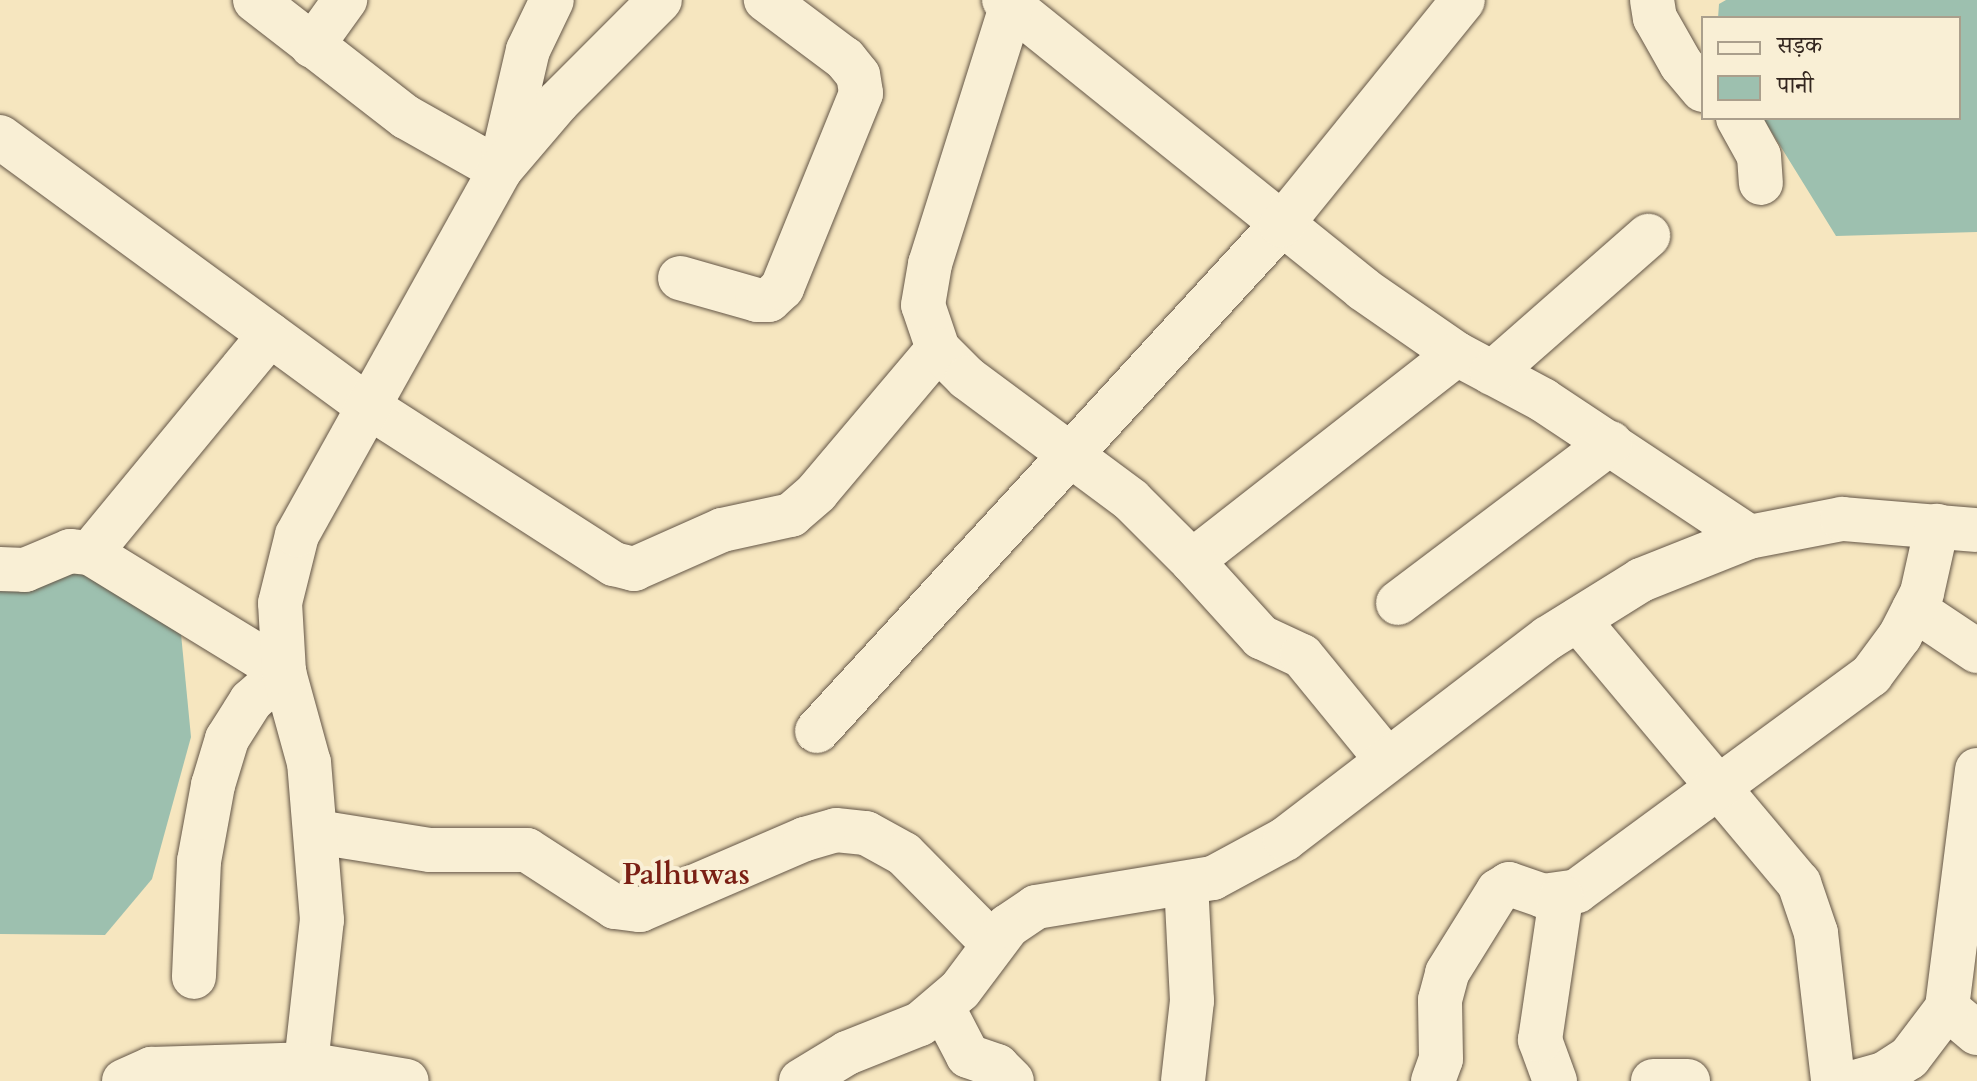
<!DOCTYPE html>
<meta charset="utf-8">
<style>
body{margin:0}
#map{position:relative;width:1977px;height:1081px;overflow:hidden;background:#f6e6bf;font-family:Cardo,"Noto Serif Devanagari",serif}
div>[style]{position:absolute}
.water>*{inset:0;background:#9dc0af}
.roads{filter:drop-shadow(0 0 2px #645647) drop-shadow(0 0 2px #645647)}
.minor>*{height:44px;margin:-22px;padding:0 22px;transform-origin:22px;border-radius:22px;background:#f9efd5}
span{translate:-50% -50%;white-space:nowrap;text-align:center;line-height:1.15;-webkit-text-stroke:8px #f9efd5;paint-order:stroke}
.quarter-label{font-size:30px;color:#7a1f14;font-weight:700}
.legend{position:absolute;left:1701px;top:16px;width:260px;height:104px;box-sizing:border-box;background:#f9efd5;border:2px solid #aa9f8c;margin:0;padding:10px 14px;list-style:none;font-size:24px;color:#33261f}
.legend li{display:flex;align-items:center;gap:16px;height:40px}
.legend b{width:40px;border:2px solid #aa9f8c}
</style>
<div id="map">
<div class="water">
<i style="clip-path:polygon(1726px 0,1977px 0,1977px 232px,1836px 236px,1763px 118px,1959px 118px,1959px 18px,1718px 18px,1719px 4px)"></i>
<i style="clip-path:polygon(122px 551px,181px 634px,191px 737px,152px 879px,105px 935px,0 934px,0 554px)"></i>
</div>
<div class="roads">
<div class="minor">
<i style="left:255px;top:0;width:191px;rotate:37.8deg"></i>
<i style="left:406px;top:117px;width:108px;rotate:29.4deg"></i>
<i style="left:500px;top:170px;width:123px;rotate:-76.9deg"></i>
<i style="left:528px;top:50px;width:55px;rotate:-64.4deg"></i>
<i style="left:1004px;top:0;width:461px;rotate:38.8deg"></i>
<i style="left:1363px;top:289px;width:114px;rotate:34.7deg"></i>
<i style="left:1457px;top:354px;width:98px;rotate:28.1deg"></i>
<i style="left:1543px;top:400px;width:247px;rotate:33.6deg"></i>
<i style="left:1749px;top:537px;width:95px;rotate:-11deg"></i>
<i style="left:1842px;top:519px;width:135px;rotate:4.7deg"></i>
<i style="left:1652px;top:0;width:18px;rotate:81deg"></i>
<i style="left:1655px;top:18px;width:53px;rotate:60.5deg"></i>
<i style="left:1681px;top:64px;width:34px;rotate:50deg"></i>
<i style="left:312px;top:46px;width:57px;rotate:-54.3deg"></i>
<i style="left:1738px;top:118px;width:43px;rotate:61.1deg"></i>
<i style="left:1759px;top:156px;width:27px;rotate:86deg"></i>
<i style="left:0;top:137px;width:454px;rotate:36.2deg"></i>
<i style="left:366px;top:405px;width:295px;rotate:32.7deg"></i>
<i style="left:614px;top:564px;width:21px;rotate:14deg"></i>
<i style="left:634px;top:569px;width:96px;rotate:-23.9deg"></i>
<i style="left:722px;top:530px;width:71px;rotate:-12.3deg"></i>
<i style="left:791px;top:515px;width:35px;rotate:-41deg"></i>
<i style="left:817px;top:492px;width:187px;rotate:-49.8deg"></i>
<i style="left:938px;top:349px;width:46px;rotate:-108.8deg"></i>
<i style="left:923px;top:305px;width:42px;rotate:-80.3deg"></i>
<i style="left:930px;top:264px;width:269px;rotate:-72.5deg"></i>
<i style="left:680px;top:278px;width:80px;rotate:15.9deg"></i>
<i style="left:757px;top:300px;width:12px"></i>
<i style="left:769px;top:300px;width:18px;rotate:-43deg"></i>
<i style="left:782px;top:288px;width:210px;rotate:-67.9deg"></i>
<i style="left:861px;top:93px;width:18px;rotate:-99deg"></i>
<i style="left:858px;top:75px;width:21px;rotate:-129deg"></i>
<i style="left:845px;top:59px;width:99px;rotate:-143.2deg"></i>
<i style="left:938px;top:349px;width:41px;rotate:45deg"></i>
<i style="left:967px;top:378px;width:204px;rotate:36.6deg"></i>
<i style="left:1131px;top:500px;width:86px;rotate:45deg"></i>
<i style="left:1192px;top:561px;width:336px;rotate:-38deg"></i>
<i style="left:1492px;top:373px;width:208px;rotate:-41.3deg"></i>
<i style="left:90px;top:553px;width:283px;rotate:-50.5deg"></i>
<i style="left:1192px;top:561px;width:103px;rotate:47.8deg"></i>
<i style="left:1261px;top:637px;width:45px;rotate:24.9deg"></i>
<i style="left:1302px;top:656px;width:134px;rotate:50.7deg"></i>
<i style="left:0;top:569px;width:25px;rotate:2deg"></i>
<i style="left:25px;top:570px;width:49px;rotate:-22.9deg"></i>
<i style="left:70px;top:551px;width:20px;rotate:6deg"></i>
<i style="left:90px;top:553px;width:228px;rotate:31.5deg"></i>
<i style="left:284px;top:672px;width:44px;rotate:138.7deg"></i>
<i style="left:251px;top:701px;width:45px;rotate:122.3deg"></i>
<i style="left:227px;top:739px;width:48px;rotate:106.9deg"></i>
<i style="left:213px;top:785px;width:77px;rotate:100.4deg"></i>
<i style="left:199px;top:861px;width:116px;rotate:92.5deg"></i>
<i style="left:1398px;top:603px;width:266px;rotate:-37deg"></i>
<i style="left:1914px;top:609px;width:76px;rotate:33.7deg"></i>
<i style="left:1578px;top:620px;width:344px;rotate:50deg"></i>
<i style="left:1799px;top:883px;width:53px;rotate:71.2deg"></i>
<i style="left:1816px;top:933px;width:149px;rotate:83.4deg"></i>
<i style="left:817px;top:731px;width:687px;rotate:-47.48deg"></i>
<i style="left:1281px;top:225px;width:289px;rotate:-51deg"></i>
<i style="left:1977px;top:770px;width:240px;rotate:97.2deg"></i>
<i style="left:1947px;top:1008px;width:39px;rotate:40deg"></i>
<i style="left:317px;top:832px;width:114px;rotate:9.1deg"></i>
<i style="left:430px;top:850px;width:97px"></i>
<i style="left:527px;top:850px;width:105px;rotate:32.9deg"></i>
<i style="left:615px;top:907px;width:25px;rotate:7deg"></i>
<i style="left:640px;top:910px;width:180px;rotate:-23.3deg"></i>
<i style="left:805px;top:839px;width:32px;rotate:-16deg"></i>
<i style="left:836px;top:830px;width:30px;rotate:6deg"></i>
<i style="left:866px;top:833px;width:43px;rotate:28.9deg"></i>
<i style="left:904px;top:854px;width:127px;rotate:45.3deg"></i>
<i style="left:942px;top:1006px;width:56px;rotate:62.5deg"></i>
<i style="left:968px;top:1056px;width:31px;rotate:19deg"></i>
<i style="left:997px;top:1066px;width:21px;rotate:45deg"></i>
<i style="left:306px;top:1064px;width:145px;rotate:-83.7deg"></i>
<i style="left:322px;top:920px;width:158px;rotate:-94.7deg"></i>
<i style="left:309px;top:763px;width:94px;rotate:-105.4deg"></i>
<i style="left:284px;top:672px;width:69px;rotate:-93.3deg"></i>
<i style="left:280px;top:603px;width:70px;rotate:-76deg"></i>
<i style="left:297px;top:535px;width:418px;rotate:-60.9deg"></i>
<i style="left:500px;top:170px;width:89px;rotate:-49.5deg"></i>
<i style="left:558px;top:102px;width:144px;rotate:-45deg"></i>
<i style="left:124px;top:1081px;width:30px;rotate:-24deg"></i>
<i style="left:151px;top:1069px;width:155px;rotate:-1.8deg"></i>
<i style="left:306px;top:1064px;width:102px;rotate:9.6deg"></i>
<i style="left:801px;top:1081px;width:54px;rotate:-31.3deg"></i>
<i style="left:847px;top:1053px;width:79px;rotate:-21.7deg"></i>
<i style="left:920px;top:1024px;width:52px;rotate:-40.4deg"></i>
<i style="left:960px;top:990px;width:80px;rotate:-53.1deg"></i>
<i style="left:1008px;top:926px;width:34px;rotate:-34deg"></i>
<i style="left:1036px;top:907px;width:179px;rotate:-9.3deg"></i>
<i style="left:1213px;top:878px;width:82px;rotate:-28.4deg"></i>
<i style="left:1285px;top:839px;width:331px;rotate:-37.4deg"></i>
<i style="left:1548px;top:638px;width:110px;rotate:-31.9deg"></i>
<i style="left:1641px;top:580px;width:116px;rotate:-21.7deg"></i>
<i style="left:1183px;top:1081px;width:81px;rotate:-83.6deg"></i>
<i style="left:1192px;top:1001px;width:118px;rotate:-92.9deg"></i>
<i style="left:1433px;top:1081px;width:23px;rotate:-70deg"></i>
<i style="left:1441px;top:1059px;width:59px;rotate:-91deg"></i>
<i style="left:1440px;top:1000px;width:28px;rotate:-75deg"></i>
<i style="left:1447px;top:973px;width:97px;rotate:-58.1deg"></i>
<i style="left:1498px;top:891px;width:13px;rotate:-32deg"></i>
<i style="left:1509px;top:884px;width:36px;rotate:19deg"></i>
<i style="left:1543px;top:896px;width:34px;rotate:-8deg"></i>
<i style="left:1577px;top:891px;width:365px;rotate:-36.3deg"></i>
<i style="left:1871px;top:675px;width:49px;rotate:-53.4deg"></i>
<i style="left:1900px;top:636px;width:48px;rotate:-62.9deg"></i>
<i style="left:1922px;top:593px;width:69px;rotate:-77.4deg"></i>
<i style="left:1555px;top:1081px;width:44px;rotate:-110.1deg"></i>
<i style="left:1540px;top:1040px;width:145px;rotate:-81.6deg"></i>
<i style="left:1653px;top:1081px;width:35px"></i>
<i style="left:1859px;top:1081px;width:26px;rotate:-16deg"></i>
<i style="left:1884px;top:1074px;width:30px;rotate:-33deg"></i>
<i style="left:1909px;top:1058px;width:63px;rotate:-52.8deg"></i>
</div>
</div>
<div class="quarter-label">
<span style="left:686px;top:875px">Palhuwas</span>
</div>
<ul class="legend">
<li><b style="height:10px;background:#f9efd5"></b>सड़क</li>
<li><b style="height:22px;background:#9dc0af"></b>पानी</li>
</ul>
</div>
